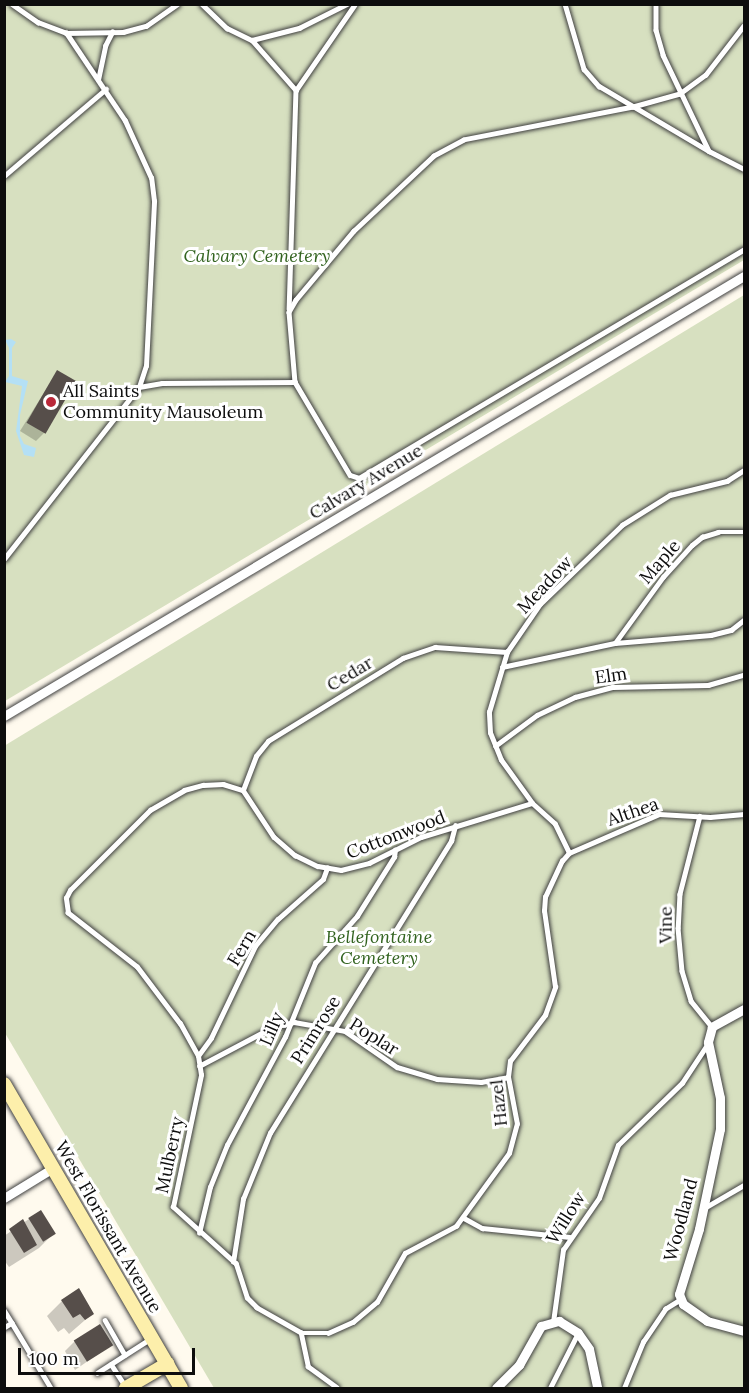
<!DOCTYPE html>
<style>
body{margin:0}
#map{position:relative;width:749px;height:1393px;overflow:hidden;background:#fffaee;font-family:Lora,serif}
div>[style]{position:absolute}
.cemetery>*{inset:0;background:#d7e0c0}
.water>*{inset:0;background:#b4e0f5}
.shadow>*{inset:0;background:#0003}
.building>*{inset:0;background:#564e4a;transform-origin:0 0}
.roads{filter:drop-shadow(0 0 2px #404040) drop-shadow(0 0 2px #404040)}
.service>*{height:4.5px;margin:-2.25px;padding:0 2.25px;transform-origin:2.25px;border-radius:2.25px;background:#fff}
.minor>*{height:9px;margin:-4.5px;padding:0 4.5px;transform-origin:4.5px;border-radius:4.5px;background:#fff}
.secondary>*{height:14px;margin:-7px;padding:0 7px;transform-origin:7px;border-radius:7px;background:#fdefab}
.dots>*{width:16px;height:16px;translate:-50% -50%;box-sizing:border-box;border:3px solid #fff;border-radius:50%}
span{translate:-50% -50%;white-space:nowrap;text-align:center;line-height:1.15;-webkit-text-stroke:6px #fff;paint-order:stroke}
.park-label{font-size:18px;color:#32631f;font-style:italic}
.poi-label{font-size:18px;color:#0d0d0d}
.left{translate:0 -50%;text-align:left}
.street-label{font-size:18px;color:#0d0d0d}
.frame{position:absolute;inset:0;border:6px solid #0d0d0d;pointer-events:none}
.scale{position:absolute;left:18px;top:1348px;width:177px;height:27px;box-sizing:border-box;border:3px solid #0d0d0d;border-top:0;padding-left:8px;font-size:18px;line-height:21px;white-space:nowrap;color:#0d0d0d;-webkit-text-stroke:4px #fff;paint-order:stroke}
</style>
<div id="map">
<div class="cemetery">
<i style="clip-path:polygon(5px 5px,744px 5px,744px 260px,5px 701px)"></i>
<i style="clip-path:polygon(744px 295px,744px 1388px,214px 1388px,5px 1033px,4px 746px)"></i>
</div>
<div class="water">
<i style="clip-path:polygon(11px 339px,16px 342px,12px 348px,12px 376px,28px 381px,20px 415px,20px 436px,24px 444px,36px 448px,34px 457px,24px 455px,16px 431px,22px 386px,5px 382px,9px 376px,9px 348px,5px 340px)"></i>
</div>
<div class="shadow">
<i style="clip-path:polygon(57px 372px,44px 433px,36px 441px,20px 431px)"></i>
<i style="clip-path:polygon(29px 1219px,54px 1233px,39px 1248px,9px 1267px,4px 1260px,4px 1236px)"></i>
<i style="clip-path:polygon(62px 1301px,92px 1314px,69px 1334px,64px 1328px,58px 1332px,47px 1316px)"></i>
<i style="clip-path:polygon(75px 1341px,111px 1345px,75px 1370px,65px 1351px)"></i>
</div>
<div class="building">
<i style="left:57px;top:370px;width:22px;height:61px;rotate:30deg"></i>
<i style="left:41px;top:1210px;width:28px;height:15px;rotate:58deg"></i>
<i style="clip-path:polygon(23px 1219px,37px 1245px,24px 1253px,9px 1229px)"></i>
<i style="clip-path:polygon(79px 1288px,94px 1314px,85px 1320px,80px 1314px,73px 1318px,61px 1300px)"></i>
<i style="left:100px;top:1324px;width:25px;height:31px;rotate:58deg"></i>
</div>
<div class="roads">
<div class="service">
<i style="left:12px;top:4px;width:32px;rotate:35deg"></i>
<i style="left:38px;top:22px;width:30px;rotate:21deg"></i>
<i style="left:66px;top:33px;width:57px;rotate:-1deg"></i>
<i style="left:123px;top:32px;width:24px;rotate:-15deg"></i>
<i style="left:146px;top:26px;width:38px;rotate:-35deg"></i>
<i style="left:202px;top:4px;width:35px;rotate:44deg"></i>
<i style="left:227px;top:28px;width:28px;rotate:26deg"></i>
<i style="left:252px;top:40px;width:67px;rotate:48.7deg"></i>
<i style="left:296px;top:90px;width:219px;rotate:91.8deg"></i>
<i style="left:565px;top:4px;width:68px;rotate:73.7deg"></i>
<i style="left:584px;top:69px;width:23px;rotate:49deg"></i>
<i style="left:599px;top:86px;width:128px;rotate:30.6deg"></i>
<i style="left:656px;top:4px;width:26px;rotate:90deg"></i>
<i style="left:656px;top:30px;width:26px;rotate:74deg"></i>
<i style="left:663px;top:55px;width:106px;rotate:64.4deg"></i>
<i style="left:709px;top:151px;width:39px;rotate:27deg"></i>
<i style="left:744px;top:26px;width:62px;rotate:127.8deg"></i>
<i style="left:706px;top:75px;width:32px;rotate:144deg"></i>
<i style="left:680px;top:94px;width:49px;rotate:164.5deg"></i>
<i style="left:633px;top:107px;width:172px;rotate:169deg"></i>
<i style="left:464px;top:140px;width:34px;rotate:152deg"></i>
<i style="left:434px;top:156px;width:110px;rotate:136.8deg"></i>
<i style="left:354px;top:231px;width:90px;rotate:130deg"></i>
<i style="left:296px;top:300px;width:14px;rotate:120deg"></i>
<i style="left:289px;top:312px;width:70px;rotate:85.1deg"></i>
<i style="left:295px;top:382px;width:108px;rotate:59.4deg"></i>
<i style="left:350px;top:475px;width:9px;rotate:18deg"></i>
<i style="left:359px;top:478px;width:448px;rotate:-30.7deg"></i>
<i style="left:252px;top:40px;width:49px;rotate:-14.3deg"></i>
<i style="left:299px;top:28px;width:54px;rotate:-26.6deg"></i>
<i style="left:98px;top:80px;width:35px;rotate:-78deg"></i>
<i style="left:105px;top:46px;width:16px;rotate:-63deg"></i>
<i style="left:296px;top:90px;width:104px;rotate:-55.5deg"></i>
<i style="left:4px;top:176px;width:134px;rotate:-40.5deg"></i>
<i style="left:139px;top:387px;width:23px;rotate:-10deg"></i>
<i style="left:162px;top:383px;width:133px;rotate:-0.4deg"></i>
<i style="left:4px;top:559px;width:219px;rotate:-51.9deg"></i>
<i style="left:139px;top:387px;width:22px;rotate:-72deg"></i>
<i style="left:146px;top:366px;width:165px;rotate:-87.2deg"></i>
<i style="left:154px;top:201px;width:23px;rotate:-97deg"></i>
<i style="left:151px;top:178px;width:63px;rotate:-114.5deg"></i>
<i style="left:125px;top:121px;width:106px;rotate:-123.8deg"></i>
<i style="left:615px;top:643px;width:82px;rotate:-54deg"></i>
<i style="left:663px;top:577px;width:43px;rotate:-47.8deg"></i>
<i style="left:692px;top:545px;width:13px;rotate:-39deg"></i>
<i style="left:702px;top:537px;width:17px;rotate:-17deg"></i>
<i style="left:718px;top:532px;width:26px"></i>
<i style="left:502px;top:667px;width:116px;rotate:-12deg"></i>
<i style="left:615px;top:643px;width:96px;rotate:-4.8deg"></i>
<i style="left:711px;top:635px;width:21px;rotate:-14deg"></i>
<i style="left:731px;top:630px;width:16px;rotate:-38deg"></i>
<i style="left:495px;top:746px;width:52px;rotate:-36.4deg"></i>
<i style="left:537px;top:715px;width:42px;rotate:-25.3deg"></i>
<i style="left:575px;top:697px;width:39px;rotate:-15deg"></i>
<i style="left:613px;top:687px;width:95px;rotate:-1.2deg"></i>
<i style="left:708px;top:685px;width:37px;rotate:-16deg"></i>
<i style="left:243px;top:790px;width:36px;rotate:-69deg"></i>
<i style="left:256px;top:756px;width:19px;rotate:-51deg"></i>
<i style="left:268px;top:741px;width:158px;rotate:-31.6deg"></i>
<i style="left:403px;top:658px;width:34px;rotate:-19deg"></i>
<i style="left:435px;top:647px;width:72px;rotate:4deg"></i>
<i style="left:700px;top:816px;width:81px;rotate:104.4deg"></i>
<i style="left:680px;top:894px;width:34px;rotate:93deg"></i>
<i style="left:678px;top:928px;width:43px;rotate:84.7deg"></i>
<i style="left:682px;top:971px;width:31px;rotate:73deg"></i>
<i style="left:691px;top:1001px;width:33px;rotate:51deg"></i>
<i style="left:569px;top:853px;width:32px;rotate:-116deg"></i>
<i style="left:555px;top:824px;width:31px;rotate:-138deg"></i>
<i style="left:532px;top:803px;width:53px;rotate:-125.8deg"></i>
<i style="left:501px;top:760px;width:29px;rotate:-112deg"></i>
<i style="left:490px;top:733px;width:21px;rotate:-93deg"></i>
<i style="left:489px;top:712px;width:63px;rotate:-73.3deg"></i>
<i style="left:507px;top:652px;width:58px;rotate:-55.5deg"></i>
<i style="left:540px;top:604px;width:114px;rotate:-43.9deg"></i>
<i style="left:622px;top:525px;width:57px;rotate:-32deg"></i>
<i style="left:670px;top:495px;width:59px;rotate:-13.8deg"></i>
<i style="left:727px;top:481px;width:20px;rotate:-33deg"></i>
<i style="left:198px;top:1056px;width:22px;rotate:-54deg"></i>
<i style="left:211px;top:1038px;width:102px;rotate:-64.4deg"></i>
<i style="left:255px;top:946px;width:35px;rotate:-50deg"></i>
<i style="left:278px;top:919px;width:60px;rotate:-41.6deg"></i>
<i style="left:323px;top:879px;width:12px;rotate:-70deg"></i>
<i style="left:199px;top:1066px;width:84px;rotate:-27.8deg"></i>
<i style="left:273px;top:1027px;width:22px;rotate:-13deg"></i>
<i style="left:294px;top:1022px;width:52px;rotate:10deg"></i>
<i style="left:345px;top:1031px;width:63px;rotate:34.7deg"></i>
<i style="left:397px;top:1067px;width:42px;rotate:16.7deg"></i>
<i style="left:437px;top:1079px;width:44px;rotate:3.9deg"></i>
<i style="left:481px;top:1082px;width:27px;rotate:-10deg"></i>
<i style="left:706px;top:1207px;width:44px;rotate:-30.1deg"></i>
<i style="left:464px;top:1218px;width:21px;rotate:29deg"></i>
<i style="left:482px;top:1228px;width:88px;rotate:5.8deg"></i>
<i style="left:199px;top:1233px;width:47px;rotate:-76.6deg"></i>
<i style="left:210px;top:1187px;width:45px;rotate:-68deg"></i>
<i style="left:227px;top:1145px;width:123px;rotate:-61.8deg"></i>
<i style="left:285px;top:1037px;width:80px;rotate:-67.9deg"></i>
<i style="left:315px;top:963px;width:63px;rotate:-48.2deg"></i>
<i style="left:357px;top:916px;width:70px;rotate:-57.9deg"></i>
<i style="left:394px;top:857px;width:7px;rotate:-82deg"></i>
<i style="left:233px;top:1262px;width:64px;rotate:-81deg"></i>
<i style="left:243px;top:1199px;width:71px;rotate:-67.8deg"></i>
<i style="left:270px;top:1133px;width:344px;rotate:-58.2deg"></i>
<i style="left:451px;top:841px;width:16px;rotate:-75deg"></i>
<i style="left:4px;top:1310px;width:15px;rotate:58deg"></i>
<i style="left:12px;top:1323px;width:9px;rotate:148deg"></i>
<i style="left:105px;top:1320px;width:40px;rotate:60.3deg"></i>
<i style="left:553px;top:1322px;width:73px;rotate:-82.1deg"></i>
<i style="left:563px;top:1250px;width:63px;rotate:-55.3deg"></i>
<i style="left:599px;top:1198px;width:56px;rotate:-70.3deg"></i>
<i style="left:618px;top:1145px;width:89px;rotate:-44.1deg"></i>
<i style="left:682px;top:1083px;width:45px;rotate:-56.7deg"></i>
<i style="left:12px;top:1323px;width:76px;rotate:59deg"></i>
<i style="left:301px;top:1333px;width:27px"></i>
<i style="left:328px;top:1333px;width:27px;rotate:-24deg"></i>
<i style="left:353px;top:1322px;width:31px;rotate:-40deg"></i>
<i style="left:377px;top:1302px;width:56px;rotate:-60.3deg"></i>
<i style="left:405px;top:1253px;width:58px;rotate:-27.9deg"></i>
<i style="left:456px;top:1226px;width:90px;rotate:-54deg"></i>
<i style="left:509px;top:1153px;width:30px;rotate:-75deg"></i>
<i style="left:517px;top:1124px;width:48px;rotate:-100.8deg"></i>
<i style="left:508px;top:1077px;width:16px;rotate:-83deg"></i>
<i style="left:510px;top:1061px;width:58px;rotate:-52.7deg"></i>
<i style="left:545px;top:1015px;width:30px;rotate:-70deg"></i>
<i style="left:555px;top:987px;width:77px;rotate:-98.2deg"></i>
<i style="left:544px;top:911px;width:14px;rotate:-86deg"></i>
<i style="left:545px;top:897px;width:40px;rotate:-65deg"></i>
<i style="left:562px;top:861px;width:11px;rotate:-49deg"></i>
<i style="left:569px;top:853px;width:98px;rotate:-23.4deg"></i>
<i style="left:659px;top:814px;width:51px;rotate:3.4deg"></i>
<i style="left:710px;top:817px;width:34px;rotate:-5deg"></i>
<i style="left:111px;top:1364px;width:27px;rotate:57deg"></i>
<i style="left:97px;top:1373px;width:63px;rotate:-32.7deg"></i>
<i style="left:337px;top:1388px;width:36px;rotate:-144deg"></i>
<i style="left:308px;top:1367px;width:35px;rotate:-102deg"></i>
<i style="left:301px;top:1333px;width:51px;rotate:-150.4deg"></i>
<i style="left:257px;top:1308px;width:14px;rotate:-135deg"></i>
<i style="left:247px;top:1298px;width:36px;rotate:-108deg"></i>
<i style="left:236px;top:1264px;width:85px;rotate:-137.9deg"></i>
<i style="left:173px;top:1207px;width:135px;rotate:-78deg"></i>
<i style="left:201px;top:1075px;width:19px;rotate:-99deg"></i>
<i style="left:198px;top:1056px;width:37px;rotate:-119deg"></i>
<i style="left:180px;top:1024px;width:71px;rotate:-127deg"></i>
<i style="left:137px;top:967px;width:88px;rotate:-142deg"></i>
<i style="left:68px;top:913px;width:15px;rotate:-98deg"></i>
<i style="left:66px;top:898px;width:9px;rotate:-63deg"></i>
<i style="left:70px;top:890px;width:113px;rotate:-45deg"></i>
<i style="left:150px;top:810px;width:39px;rotate:-30deg"></i>
<i style="left:184px;top:790px;width:20px;rotate:-15deg"></i>
<i style="left:203px;top:785px;width:20px;rotate:-3deg"></i>
<i style="left:223px;top:784px;width:21px;rotate:17deg"></i>
<i style="left:243px;top:790px;width:56px;rotate:56.6deg"></i>
<i style="left:274px;top:837px;width:28px;rotate:41deg"></i>
<i style="left:295px;top:855px;width:25px;rotate:26deg"></i>
<i style="left:318px;top:866px;width:23px;rotate:10deg"></i>
<i style="left:341px;top:870px;width:29px;rotate:-14deg"></i>
<i style="left:369px;top:863px;width:58px;rotate:-26.6deg"></i>
<i style="left:421px;top:837px;width:116px;rotate:-17deg"></i>
<i style="left:550px;top:1388px;width:62px;rotate:-63deg"></i>
<i style="left:624px;top:1388px;width:50px;rotate:-67.6deg"></i>
<i style="left:643px;top:1342px;width:40px;rotate:-56deg"></i>
<i style="left:665px;top:1309px;width:19px;rotate:-32deg"></i>
</div>
<div class="minor">
<i style="left:4px;top:716px;width:861px;rotate:-30.74deg"></i>
<i style="left:744px;top:1009px;width:37px;rotate:151deg"></i>
<i style="left:712px;top:1027px;width:16px;rotate:105deg"></i>
<i style="left:708px;top:1042px;width:57px;rotate:77.9deg"></i>
<i style="left:720px;top:1098px;width:31px;rotate:90deg"></i>
<i style="left:720px;top:1129px;width:102px;rotate:101.9deg"></i>
<i style="left:699px;top:1229px;width:68px;rotate:107.1deg"></i>
<i style="left:679px;top:1294px;width:11px;rotate:68deg"></i>
<i style="left:683px;top:1304px;width:29px;rotate:35deg"></i>
<i style="left:707px;top:1321px;width:38px;rotate:15deg"></i>
<i style="left:4px;top:1198px;width:57px;rotate:-31.5deg"></i>
<i style="left:496px;top:1388px;width:33px;rotate:-45deg"></i>
<i style="left:519px;top:1365px;width:45px;rotate:-60.6deg"></i>
<i style="left:541px;top:1326px;width:19px;rotate:-16deg"></i>
<i style="left:559px;top:1321px;width:22px;rotate:32deg"></i>
<i style="left:578px;top:1333px;width:19px;rotate:55deg"></i>
<i style="left:589px;top:1349px;width:40px;rotate:78deg"></i>
</div>
<div class="secondary">
<i style="left:4px;top:1084px;width:352px;rotate:59.8deg"></i>
<i style="left:126px;top:1388px;width:48px;rotate:-30.3deg"></i>
</div>
</div>
<div class="dots">
<i style="left:51px;top:402px;background:#ba2839"></i>
</div>
<div class="park-label">
<span style="left:257px;top:256px">Calvary Cemetery</span>
<span style="left:379px;top:948px">Bellefontaine<br>Cemetery</span>
</div>
<div class="poi-label">
<span class="left" style="left:63px;top:402px">All Saints<br>Community Mausoleum</span>
</div>
<div class="street-label">
<span style="left:366px;top:482px;rotate:-31deg">Calvary Avenue</span>
<span style="left:660px;top:562px;rotate:-49deg">Maple</span>
<span style="left:545px;top:585px;rotate:-47deg">Meadow</span>
<span style="left:350px;top:674px;rotate:-31deg">Cedar</span>
<span style="left:611px;top:676px;rotate:-8deg">Elm</span>
<span style="left:633px;top:812px;rotate:-19deg">Althea</span>
<span style="left:396px;top:835px;rotate:-21deg">Cottonwood</span>
<span style="left:666px;top:925px;rotate:-90deg">Vine</span>
<span style="left:242px;top:948px;rotate:-59deg">Fern</span>
<span style="left:272px;top:1029px;rotate:-67deg">Lilly</span>
<span style="left:316px;top:1030px;rotate:-58deg">Primrose</span>
<span style="left:374px;top:1037px;rotate:32deg">Poplar</span>
<span style="left:499px;top:1103px;rotate:-96deg">Hazel</span>
<span style="left:170px;top:1155px;rotate:-78deg">Mulberry</span>
<span style="left:566px;top:1218px;rotate:-58deg">Willow</span>
<span style="left:681px;top:1220px;rotate:-75deg">Woodland</span>
<span style="left:108px;top:1227px;rotate:60deg">West Florissant Avenue</span>
</div>
<div class="frame"></div>
<div class="scale">100 m</div>
</div>
